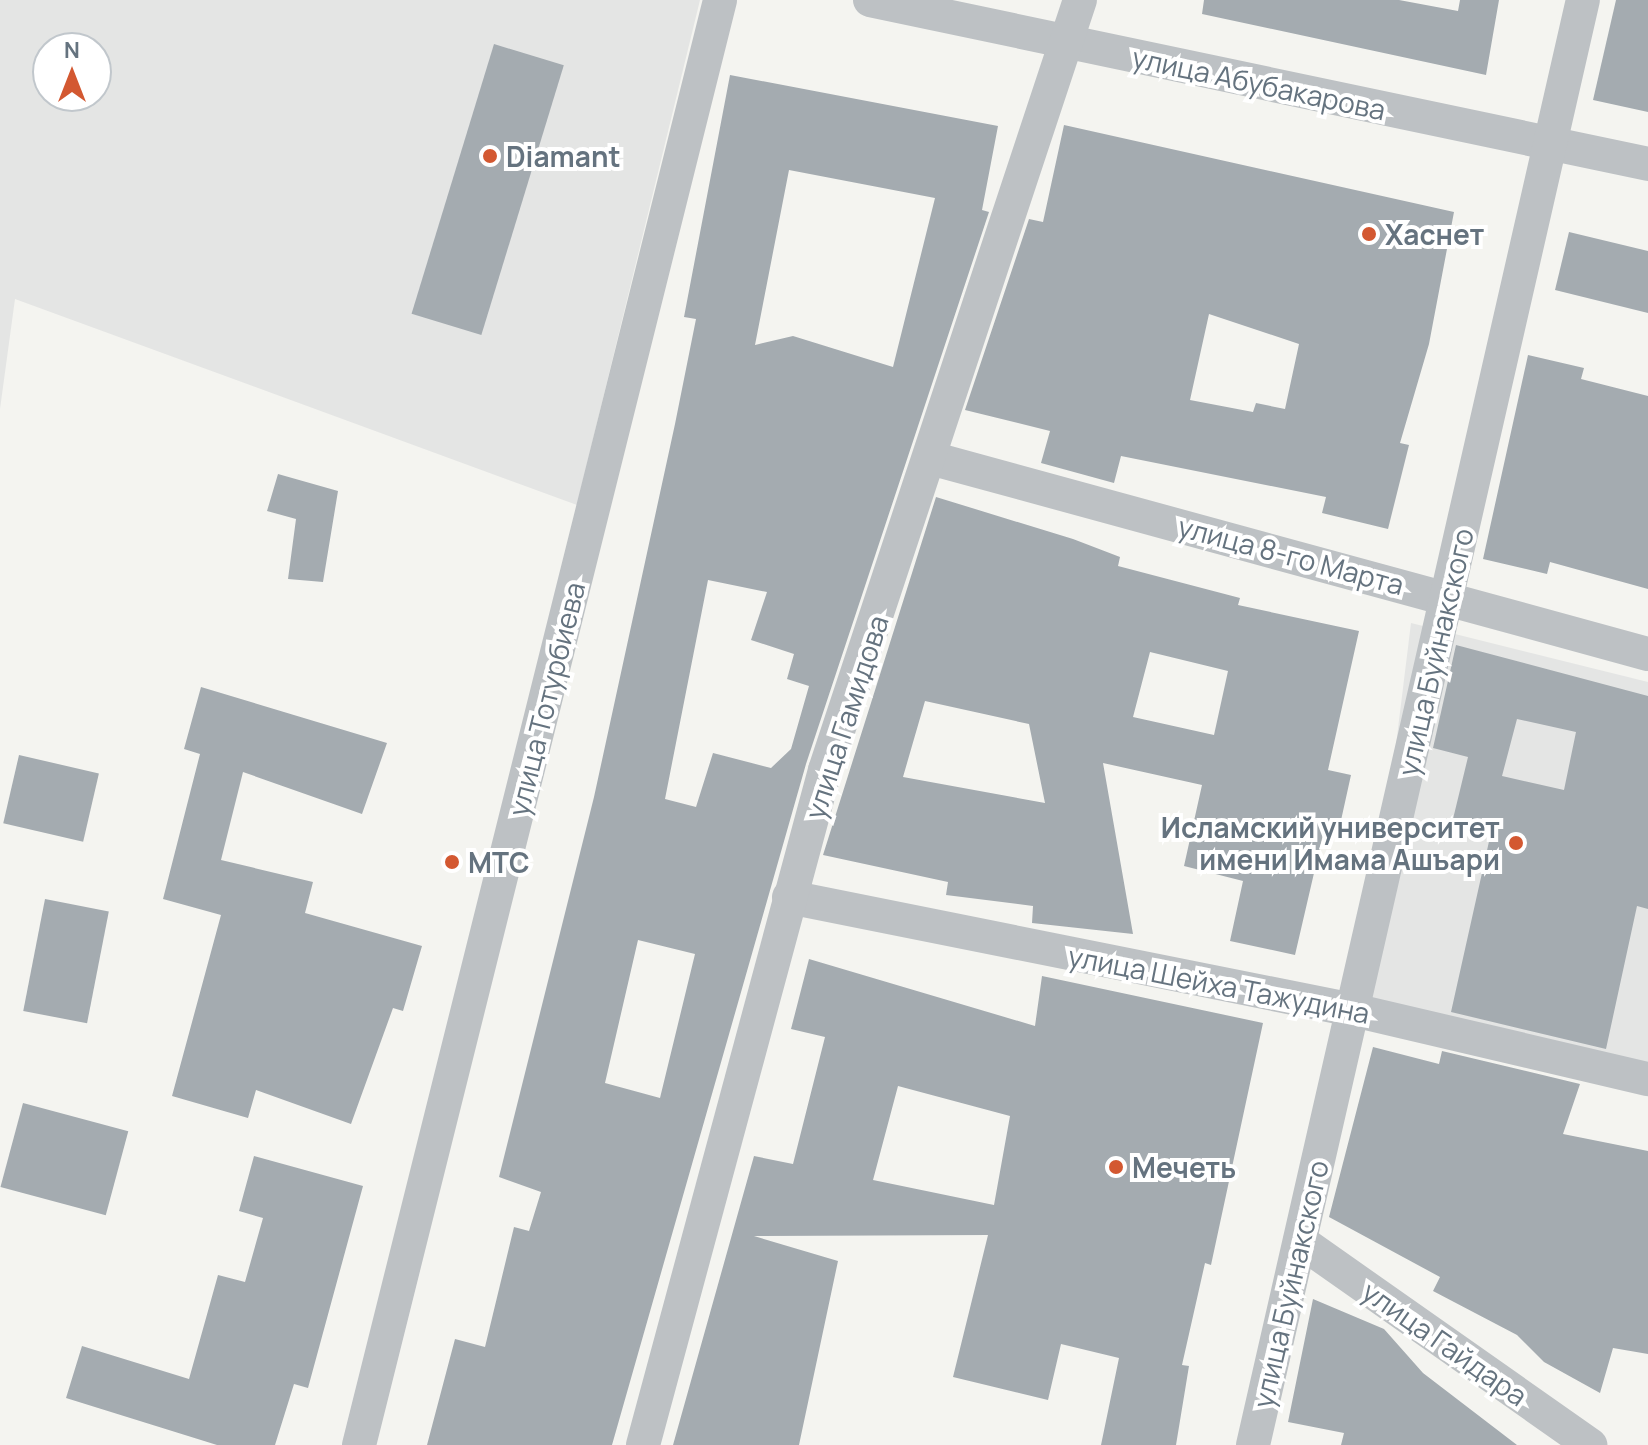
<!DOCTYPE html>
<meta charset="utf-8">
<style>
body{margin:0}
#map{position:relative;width:1648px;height:1445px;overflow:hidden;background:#f4f4f0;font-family:Manrope,sans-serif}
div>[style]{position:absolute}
.built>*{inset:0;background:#e4e5e4}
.building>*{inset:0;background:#a4abb0;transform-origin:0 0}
.minor>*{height:34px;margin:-17px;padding:0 17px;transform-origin:17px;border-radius:17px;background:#bdc1c4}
.dots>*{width:22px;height:22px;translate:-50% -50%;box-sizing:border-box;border:4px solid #fff;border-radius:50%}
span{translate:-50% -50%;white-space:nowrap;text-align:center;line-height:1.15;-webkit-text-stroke:8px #fff;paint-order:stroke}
.street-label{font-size:28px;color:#65737f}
.poi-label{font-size:28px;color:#65737f;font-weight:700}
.left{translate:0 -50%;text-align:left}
.right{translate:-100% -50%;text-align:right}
.north{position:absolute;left:32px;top:32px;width:80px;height:80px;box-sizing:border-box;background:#fff;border:2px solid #c1c7cc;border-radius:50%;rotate:0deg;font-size:22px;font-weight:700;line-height:32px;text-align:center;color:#65737f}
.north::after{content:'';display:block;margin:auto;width:28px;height:36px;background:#d35831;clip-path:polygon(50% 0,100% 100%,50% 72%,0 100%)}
</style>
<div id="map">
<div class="built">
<i style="clip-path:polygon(evenodd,0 0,700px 0,577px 505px,15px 299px,0 409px,0 0,48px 48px,96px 48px,96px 96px,48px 96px,48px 48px)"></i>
<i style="clip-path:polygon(1411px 623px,1648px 682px,1648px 1068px,1364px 1004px)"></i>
</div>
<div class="building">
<i style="clip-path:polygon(1204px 0,1399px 0,1458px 11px,1460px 0,1499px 0,1486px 75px,1202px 14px)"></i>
<i style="clip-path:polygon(1616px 0,1648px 0,1648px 112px,1593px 100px)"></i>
<i style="left:494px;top:44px;width:73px;height:282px;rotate:17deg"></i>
<i style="clip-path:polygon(evenodd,730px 75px,998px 126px,982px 210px,989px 212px,806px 764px,612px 1445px,427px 1445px,455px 1339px,485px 1347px,514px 1227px,529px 1231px,541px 1192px,499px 1177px,594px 797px,675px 424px,696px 319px,684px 317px,730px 75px,789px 170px,935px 198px,893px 367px,793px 336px,755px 345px,789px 170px,730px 75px,708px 580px,767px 592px,751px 640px,794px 654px,787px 679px,809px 686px,791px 749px,771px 768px,713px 753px,696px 807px,665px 799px,708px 580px,730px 75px,638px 940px,695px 954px,660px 1098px,605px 1083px,638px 940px)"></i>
<i style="clip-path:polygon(evenodd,1064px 125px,1454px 212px,1429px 344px,1400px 443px,1409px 445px,1388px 529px,1322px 513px,1326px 497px,1121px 456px,1114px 483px,1041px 463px,1050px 431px,965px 410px,1029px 219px,1043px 222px,1064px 125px,1209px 314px,1299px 344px,1285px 409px,1256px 403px,1253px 412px,1190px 400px,1209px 314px)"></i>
<i style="clip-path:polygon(1569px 232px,1648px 251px,1648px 313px,1555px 290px)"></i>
<i style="clip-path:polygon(1528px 355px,1584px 368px,1581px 379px,1648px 396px,1648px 589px,1550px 562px,1547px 574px,1483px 559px)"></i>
<i style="clip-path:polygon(278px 474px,338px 491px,323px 582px,288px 579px,296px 519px,267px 511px)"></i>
<i style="clip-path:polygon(evenodd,936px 497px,1073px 539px,1120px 557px,1118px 566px,1240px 598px,1238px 605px,1359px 631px,1328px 770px,1351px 775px,1338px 834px,1324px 830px,1295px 955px,1230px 941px,1243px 881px,1184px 866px,1202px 785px,1103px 763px,1133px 934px,1032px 923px,1033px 906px,946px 895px,948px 882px,823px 855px,936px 497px,1150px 652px,1228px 671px,1214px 735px,1133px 717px,1150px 652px,936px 497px,925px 701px,1029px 724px,1045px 803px,903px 777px,925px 701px)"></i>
<i style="clip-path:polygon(evenodd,1456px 645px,1648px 696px,1648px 909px,1637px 906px,1606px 1049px,1451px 1012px,1492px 828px,1453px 819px,1468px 757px,1433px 748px,1456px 645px,1517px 719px,1576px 732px,1564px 790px,1502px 776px,1517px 719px)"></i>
<i style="clip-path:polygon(201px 687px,387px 743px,362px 814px,243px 772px,221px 860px,313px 882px,305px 913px,422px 946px,403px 1011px,393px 1008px,351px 1124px,256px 1090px,248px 1118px,172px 1096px,221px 915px,163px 899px,200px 754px,184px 749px)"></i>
<i style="left:19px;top:755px;width:82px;height:70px;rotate:13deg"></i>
<i style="left:45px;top:899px;width:65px;height:114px;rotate:11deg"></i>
<i style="clip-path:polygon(evenodd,809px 959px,1035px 1026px,1042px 976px,1263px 1023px,1211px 1265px,1205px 1263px,1182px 1365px,1189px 1366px,1176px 1445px,1101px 1445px,1119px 1358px,1061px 1344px,1048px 1400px,953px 1377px,988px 1235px,754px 1236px,838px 1261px,799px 1445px,673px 1445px,754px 1156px,793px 1164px,825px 1037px,791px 1029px,809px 959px,898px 1086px,1010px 1116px,994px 1205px,873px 1180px,898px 1086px)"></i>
<i style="clip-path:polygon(1373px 1047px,1439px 1064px,1442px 1051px,1580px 1084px,1563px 1134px,1648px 1151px,1648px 1354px,1613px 1348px,1600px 1393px,1544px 1362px,1517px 1335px,1433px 1291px,1440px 1277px,1329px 1217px)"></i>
<i style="left:23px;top:1103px;width:109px;height:87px;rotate:15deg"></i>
<i style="clip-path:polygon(254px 1156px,363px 1186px,308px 1388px,294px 1384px,275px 1445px,217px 1445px,66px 1398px,82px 1346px,189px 1379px,218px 1275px,245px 1282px,263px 1218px,239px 1211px)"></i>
<i style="clip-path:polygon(1313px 1299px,1384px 1329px,1423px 1373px,1517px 1445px,1341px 1445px,1344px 1433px,1288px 1422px)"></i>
</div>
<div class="minor">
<i style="left:870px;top:0;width:795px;rotate:11.9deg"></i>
<i style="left:934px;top:459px;width:740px;rotate:15.28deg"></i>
<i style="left:789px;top:897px;width:575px;rotate:11.33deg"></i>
<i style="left:1353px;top:1010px;width:303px;rotate:13.2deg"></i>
<i style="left:1300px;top:1241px;width:355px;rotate:35.1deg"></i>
<i style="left:359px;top:1445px;width:1489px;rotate:-75.97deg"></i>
<i style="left:643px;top:1445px;width:699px;rotate:-74.91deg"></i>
<i style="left:825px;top:770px;width:811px;rotate:-71.68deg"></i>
<i style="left:1253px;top:1445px;width:1482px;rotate:-77.14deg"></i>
</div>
<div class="dots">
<i style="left:490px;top:156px;background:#d35831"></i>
<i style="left:1369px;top:234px;background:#d35831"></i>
<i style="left:1516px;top:843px;background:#d35831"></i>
<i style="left:452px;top:862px;background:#d35831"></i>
<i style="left:1116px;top:1167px;background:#d35831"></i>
</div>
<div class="street-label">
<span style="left:1259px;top:83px;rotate:12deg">улица Абубакарова</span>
<span style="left:1291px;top:555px;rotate:15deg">улица 8-го Марта</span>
<span style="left:1435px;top:652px;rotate:-77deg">улица Буйнакского</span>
<span style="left:546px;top:699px;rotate:-76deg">улица Тотурбиева</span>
<span style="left:846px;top:717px;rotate:-72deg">улица Гамидова</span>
<span style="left:1219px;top:984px;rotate:11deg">улица Шейха Тажудина</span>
<span style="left:1290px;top:1284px;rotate:-77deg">улица Буйнакского</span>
<span style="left:1445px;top:1343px;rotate:35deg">улица Гайдара</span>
</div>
<div class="poi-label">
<span class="left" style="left:506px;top:156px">Diamant</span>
<span class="left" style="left:1385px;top:234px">Хаснет</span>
<span class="right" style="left:1500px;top:843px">Исламский университет<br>имени Имама Ашъари</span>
<span class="left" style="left:468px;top:862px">МТС</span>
<span class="left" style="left:1132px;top:1167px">Мечеть</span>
</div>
<div class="north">N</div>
</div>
